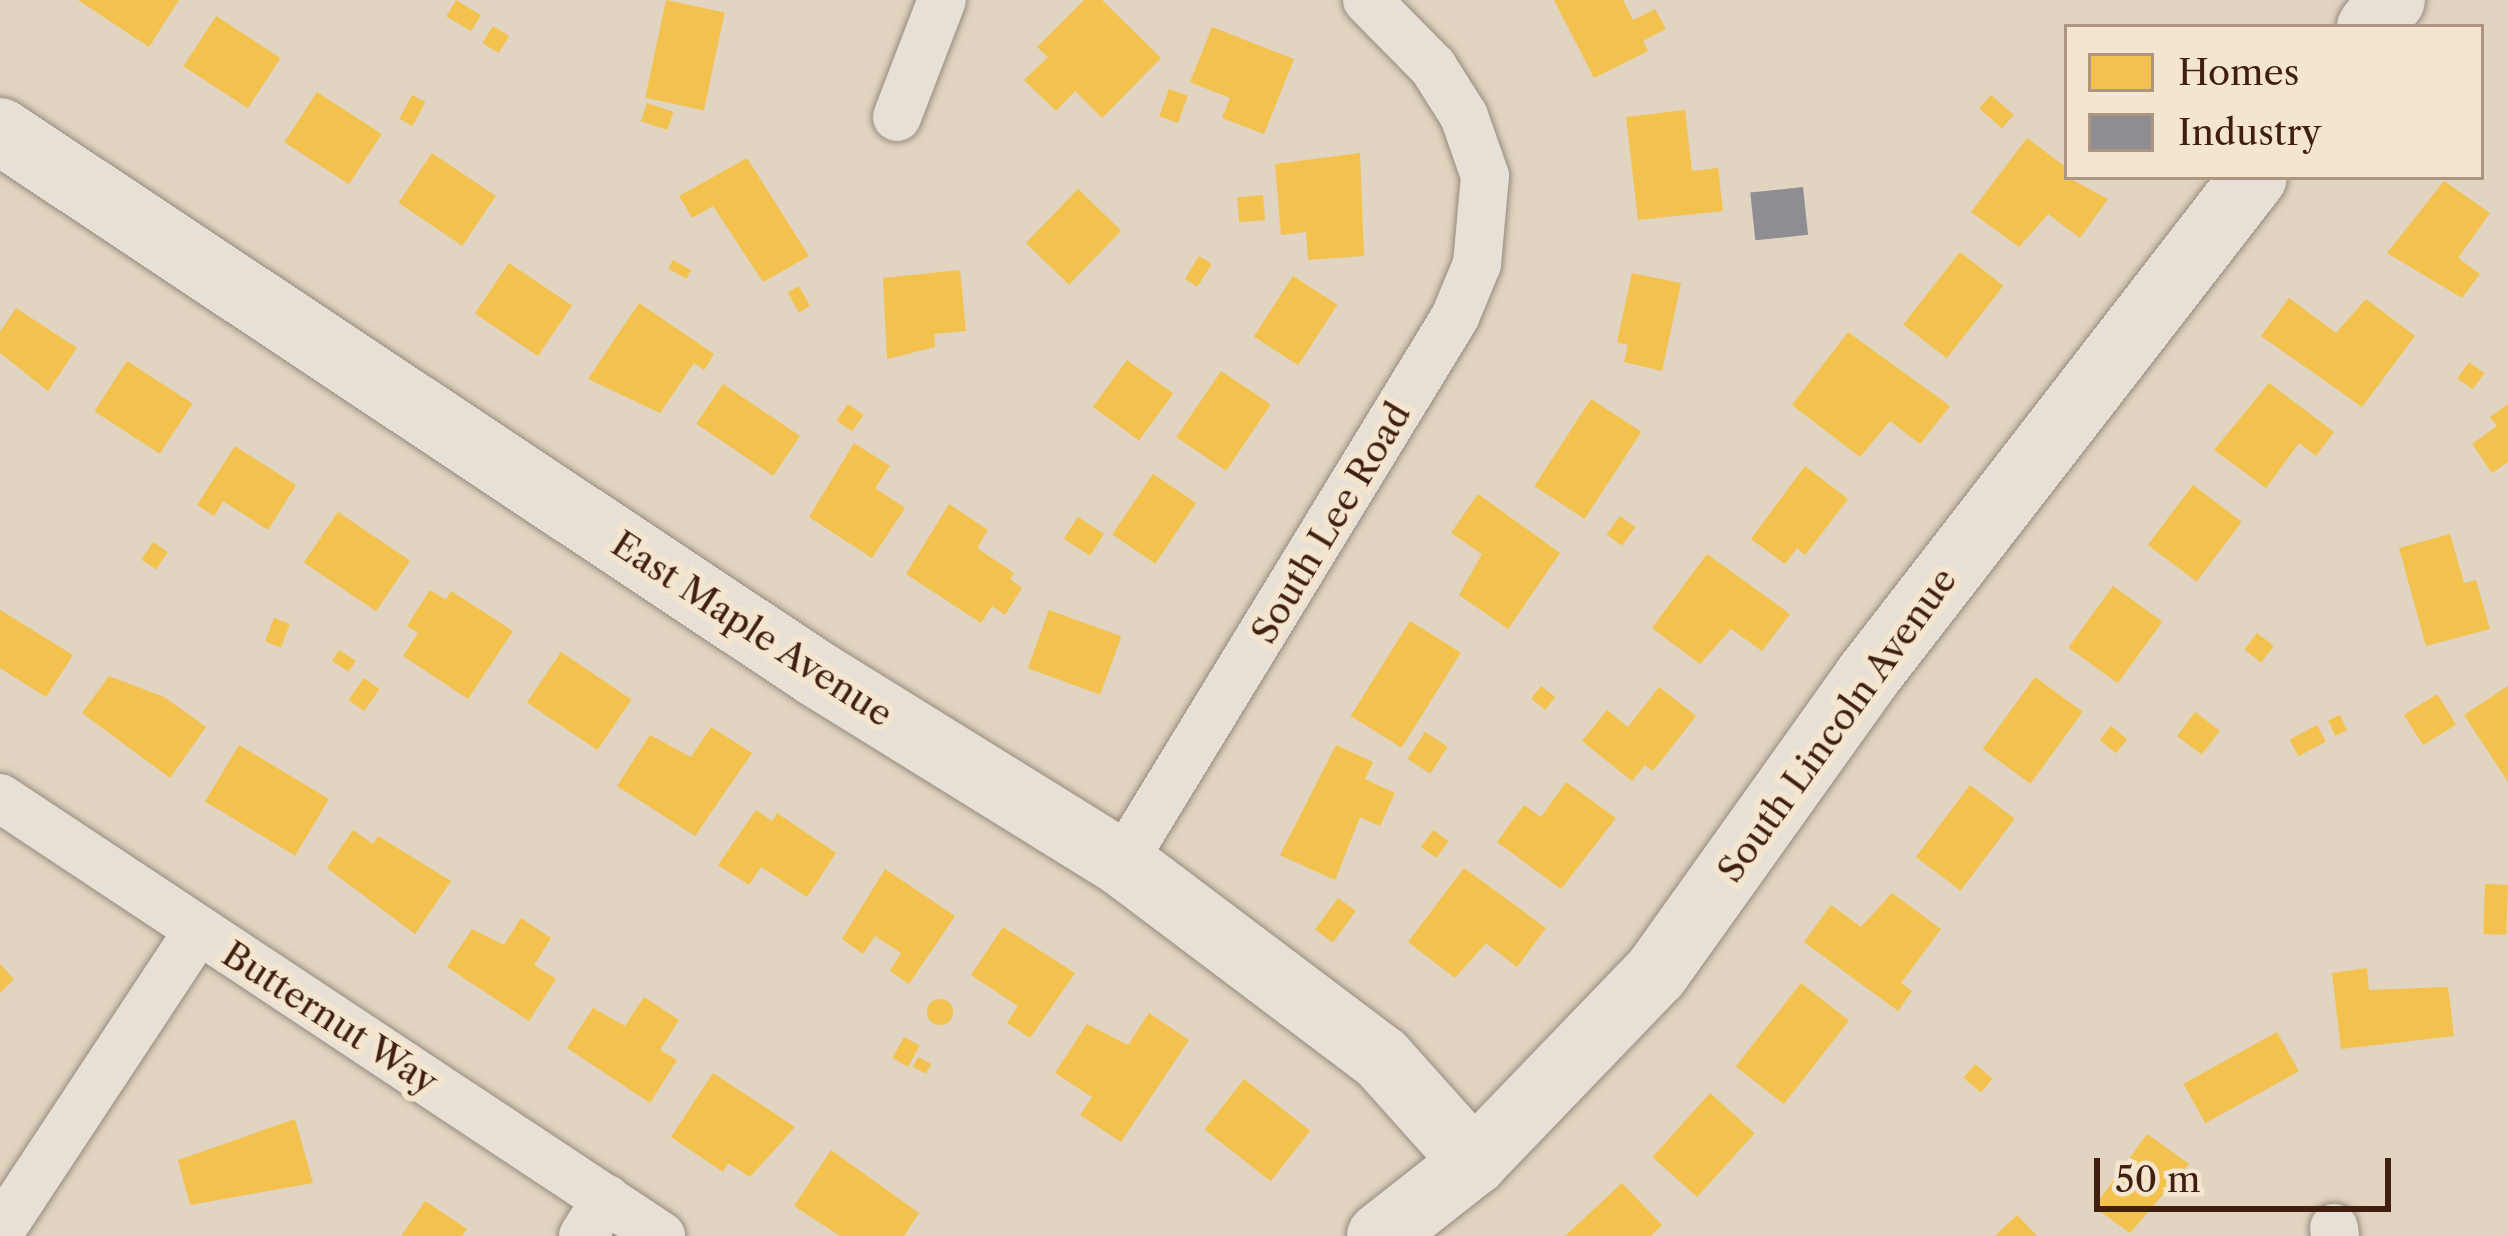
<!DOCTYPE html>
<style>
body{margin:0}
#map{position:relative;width:2508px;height:1236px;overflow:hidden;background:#e1d4c0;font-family:"Libre Caslon Text",serif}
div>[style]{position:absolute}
.homes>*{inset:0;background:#f2c14e;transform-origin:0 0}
.round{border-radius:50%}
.industry>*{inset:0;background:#8d8d92;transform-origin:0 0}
.roads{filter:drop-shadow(0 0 3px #978b7e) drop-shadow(0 0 3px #978b7e)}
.street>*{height:48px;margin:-24px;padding:0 24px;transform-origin:24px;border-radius:24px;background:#e7e0d6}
.secondary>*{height:66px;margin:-33px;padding:0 33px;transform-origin:33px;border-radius:33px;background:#e7e0d6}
span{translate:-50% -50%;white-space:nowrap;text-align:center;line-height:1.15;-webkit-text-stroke:12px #f4e5ce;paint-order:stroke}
.street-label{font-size:36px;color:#401f0e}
.legend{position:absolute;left:2064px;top:24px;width:420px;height:156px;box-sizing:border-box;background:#f4e5ce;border:3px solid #ac9681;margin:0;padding:15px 21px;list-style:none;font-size:36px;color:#401f0e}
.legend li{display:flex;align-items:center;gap:24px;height:60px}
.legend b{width:60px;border:3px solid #ac9681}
.scale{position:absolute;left:2094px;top:1158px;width:297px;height:54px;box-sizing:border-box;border:6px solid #401f0e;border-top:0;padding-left:15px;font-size:36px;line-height:42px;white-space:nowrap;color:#401f0e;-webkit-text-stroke:9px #f4e5ce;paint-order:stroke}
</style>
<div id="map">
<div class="homes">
<i style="clip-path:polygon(78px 0,179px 0,149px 47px)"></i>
<i style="left:456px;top:0;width:29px;height:19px;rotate:31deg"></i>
<i style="left:666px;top:0;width:60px;height:100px;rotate:12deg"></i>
<i style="clip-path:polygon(1084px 0,1102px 0,1161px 58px,1102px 118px,1075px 91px,1056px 111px,1024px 80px,1048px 57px,1037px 47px)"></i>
<i style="clip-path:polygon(1554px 0,1623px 0,1633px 20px,1655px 9px,1666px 29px,1643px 41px,1648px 51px,1594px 78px)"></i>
<i style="left:216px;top:16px;width:77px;height:60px;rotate:33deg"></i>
<i style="left:493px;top:26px;width:19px;height:20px;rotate:32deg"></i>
<i style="clip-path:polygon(1212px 27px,1294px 59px,1264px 134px,1222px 118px,1230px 98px,1190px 82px)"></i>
<i style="left:1169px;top:89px;width:20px;height:29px;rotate:20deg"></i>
<i style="left:317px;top:92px;width:77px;height:60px;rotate:33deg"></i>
<i style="left:412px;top:95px;width:15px;height:27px;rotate:28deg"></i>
<i style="left:1991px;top:95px;width:30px;height:18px;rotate:41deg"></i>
<i style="left:647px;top:103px;width:28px;height:19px;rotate:19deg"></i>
<i style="clip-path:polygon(1685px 110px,1692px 171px,1718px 168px,1723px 211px,1638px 220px,1626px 117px)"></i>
<i style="clip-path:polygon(2027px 138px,2067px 168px,2067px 177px,2108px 199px,2080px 238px,2048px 214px,2019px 247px,1971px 212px)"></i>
<i style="left:432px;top:153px;width:77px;height:60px;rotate:34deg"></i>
<i style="clip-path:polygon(1360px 153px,1364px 256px,1308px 260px,1306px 232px,1281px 235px,1275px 164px)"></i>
<i style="clip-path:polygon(747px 158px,809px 256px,763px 282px,713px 206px,692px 218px,679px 196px)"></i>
<i style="clip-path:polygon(2444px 181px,2490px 213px,2458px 258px,2480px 274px,2462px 298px,2387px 253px)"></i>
<i style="left:1078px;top:189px;width:60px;height:75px;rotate:44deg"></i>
<i style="left:1263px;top:195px;width:25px;height:26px;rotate:85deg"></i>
<i style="left:1960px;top:252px;width:55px;height:92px;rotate:38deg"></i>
<i style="left:1199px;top:256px;width:15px;height:27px;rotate:32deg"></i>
<i style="left:673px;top:260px;width:21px;height:10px;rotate:29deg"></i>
<i style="left:509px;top:263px;width:76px;height:61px;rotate:34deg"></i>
<i style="clip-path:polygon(960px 270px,966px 331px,934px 334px,935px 347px,887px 359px,883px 278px)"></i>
<i style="clip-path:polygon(1632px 273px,1681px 283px,1662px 371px,1624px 362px,1628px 345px,1617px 342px)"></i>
<i style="left:1293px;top:276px;width:53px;height:72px;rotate:33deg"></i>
<i style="left:799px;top:286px;width:23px;height:13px;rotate:61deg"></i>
<i style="clip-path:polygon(2289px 298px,2336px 333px,2366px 299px,2415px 336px,2362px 407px,2261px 336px)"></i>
<i style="clip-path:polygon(639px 303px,714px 354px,704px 370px,694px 363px,660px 413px,588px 379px)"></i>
<i style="clip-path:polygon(16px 308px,77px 348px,48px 391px,0 353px,0 332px)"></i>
<i style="clip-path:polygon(1848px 332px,1950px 406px,1920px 444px,1890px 421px,1860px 457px,1792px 405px)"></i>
<i style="left:1127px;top:360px;width:57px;height:58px;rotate:36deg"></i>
<i style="left:127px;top:361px;width:78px;height:60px;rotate:33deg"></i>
<i style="left:2469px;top:362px;width:19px;height:20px;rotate:36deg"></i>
<i style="left:1221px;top:371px;width:60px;height:80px;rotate:34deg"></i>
<i style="clip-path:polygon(2269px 383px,2334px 432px,2316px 456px,2299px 443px,2266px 488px,2214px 450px)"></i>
<i style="left:723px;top:384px;width:93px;height:48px;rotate:34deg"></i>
<i style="left:1591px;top:399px;width:60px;height:104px;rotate:33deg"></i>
<i style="left:848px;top:404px;width:19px;height:20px;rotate:35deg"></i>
<i style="clip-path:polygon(2508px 404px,2508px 462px,2492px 473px,2472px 444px,2497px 426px,2490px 417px)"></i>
<i style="clip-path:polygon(854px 443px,890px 466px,875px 488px,905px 508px,872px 558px,809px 517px)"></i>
<i style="clip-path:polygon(235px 446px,296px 485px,268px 530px,223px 501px,214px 516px,197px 505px)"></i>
<i style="clip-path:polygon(1805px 466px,1848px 499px,1805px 555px,1797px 548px,1785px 564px,1751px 539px)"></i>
<i style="left:1153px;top:474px;width:52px;height:73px;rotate:34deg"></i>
<i style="left:2193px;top:485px;width:61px;height:75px;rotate:37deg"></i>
<i style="clip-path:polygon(1478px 494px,1560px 553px,1508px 629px,1459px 595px,1482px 554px,1451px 533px)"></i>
<i style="clip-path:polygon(949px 504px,988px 530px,977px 548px,1014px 573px,1010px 579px,1022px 588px,1005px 615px,992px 606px,981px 623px,906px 574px)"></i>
<i style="left:338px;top:512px;width:87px;height:61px;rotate:34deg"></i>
<i style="left:1620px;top:516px;width:19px;height:23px;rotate:36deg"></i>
<i style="left:1078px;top:517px;width:31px;height:26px;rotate:33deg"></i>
<i style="clip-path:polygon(2450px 534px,2464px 583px,2476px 580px,2490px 629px,2426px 646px,2399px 548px)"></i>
<i style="left:153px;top:542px;width:18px;height:21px;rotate:34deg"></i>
<i style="clip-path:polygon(1707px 554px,1790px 614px,1762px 651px,1731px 629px,1700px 664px,1652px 628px)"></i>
<i style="left:2113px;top:586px;width:61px;height:76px;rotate:36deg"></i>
<i style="clip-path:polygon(430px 590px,446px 600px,451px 591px,513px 631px,468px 699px,403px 656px,418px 633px,407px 626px)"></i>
<i style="clip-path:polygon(0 610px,73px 655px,46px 697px,0 668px)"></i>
<i style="left:1049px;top:610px;width:77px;height:62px;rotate:20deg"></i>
<i style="left:274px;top:618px;width:17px;height:25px;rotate:21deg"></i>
<i style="left:1410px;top:621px;width:60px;height:112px;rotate:32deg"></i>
<i style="left:2257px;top:633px;width:21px;height:21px;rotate:37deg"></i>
<i style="left:339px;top:650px;width:20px;height:13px;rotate:33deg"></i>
<i style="left:561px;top:652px;width:85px;height:61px;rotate:34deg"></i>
<i style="clip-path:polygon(109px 676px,164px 697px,206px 727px,170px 778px,82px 713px)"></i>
<i style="left:2035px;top:677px;width:59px;height:89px;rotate:36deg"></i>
<i style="left:364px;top:678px;width:19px;height:27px;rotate:35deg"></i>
<i style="left:1541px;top:686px;width:18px;height:16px;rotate:38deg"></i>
<i style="clip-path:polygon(2508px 686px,2508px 782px,2464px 715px)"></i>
<i style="clip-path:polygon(1659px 687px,1696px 716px,1653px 771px,1645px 765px,1632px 781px,1582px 741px,1607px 710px,1628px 727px)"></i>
<i style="left:2437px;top:694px;width:36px;height:39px;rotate:58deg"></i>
<i style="left:2195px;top:712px;width:31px;height:30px;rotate:37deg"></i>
<i style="left:2340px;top:715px;width:17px;height:13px;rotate:66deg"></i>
<i style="left:2317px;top:725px;width:19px;height:31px;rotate:62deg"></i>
<i style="left:2111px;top:726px;width:21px;height:18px;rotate:39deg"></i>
<i style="clip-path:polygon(711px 727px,752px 753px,695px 836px,617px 786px,650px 735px,691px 757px)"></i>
<i style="left:1425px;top:732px;width:27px;height:32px;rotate:33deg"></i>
<i style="left:239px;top:745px;width:105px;height:66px;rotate:31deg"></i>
<i style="clip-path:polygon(1336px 745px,1373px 762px,1365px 779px,1395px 793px,1380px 826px,1360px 817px,1335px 880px,1280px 855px)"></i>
<i style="clip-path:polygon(1566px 782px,1616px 818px,1561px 889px,1497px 842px,1524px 805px,1541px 817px)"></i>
<i style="left:1970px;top:785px;width:56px;height:90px;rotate:37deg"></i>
<i style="clip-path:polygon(756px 810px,772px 821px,777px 813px,836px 853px,807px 897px,761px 867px,749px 885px,718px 865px)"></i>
<i style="clip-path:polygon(353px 830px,373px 844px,378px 836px,451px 881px,415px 934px,327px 868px)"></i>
<i style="left:1433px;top:830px;width:19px;height:21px;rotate:35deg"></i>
<i style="clip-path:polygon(1464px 868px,1546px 928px,1517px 967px,1486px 943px,1455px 978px,1408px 942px)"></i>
<i style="clip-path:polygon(885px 869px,955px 916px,909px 984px,890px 971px,901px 953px,875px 936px,863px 954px,842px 939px)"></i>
<i style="left:2485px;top:884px;width:23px;height:50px;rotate:2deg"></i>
<i style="clip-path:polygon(1892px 893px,1941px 929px,1901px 983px,1912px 991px,1898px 1011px,1804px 942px,1831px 905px,1861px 927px)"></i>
<i style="left:1338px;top:898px;width:22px;height:39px;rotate:36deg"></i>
<i style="clip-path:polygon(521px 918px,551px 938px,534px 965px,556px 979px,529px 1021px,447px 967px,472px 929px,504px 945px)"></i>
<i style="clip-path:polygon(1003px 927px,1075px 973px,1030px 1038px,1007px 1023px,1018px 1006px,971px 975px)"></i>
<i style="clip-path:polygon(0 964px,14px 979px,0 993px)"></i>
<i style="clip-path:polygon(2367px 968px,2369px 990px,2448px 987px,2454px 1036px,2341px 1049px,2332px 973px)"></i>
<i style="left:1801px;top:983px;width:61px;height:106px;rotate:38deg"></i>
<i style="clip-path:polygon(644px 997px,679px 1020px,660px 1050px,677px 1060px,650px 1103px,567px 1048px,593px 1008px,625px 1026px)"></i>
<i class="round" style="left:927px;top:999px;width:26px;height:26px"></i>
<i style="clip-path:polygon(1149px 1013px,1189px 1040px,1121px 1142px,1080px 1115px,1092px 1097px,1055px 1073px,1087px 1024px,1128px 1045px)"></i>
<i style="left:2277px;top:1032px;width:45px;height:107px;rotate:61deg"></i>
<i style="left:904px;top:1037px;width:18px;height:24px;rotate:29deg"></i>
<i style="left:918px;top:1057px;width:15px;height:11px;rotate:28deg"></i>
<i style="left:1975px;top:1064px;width:23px;height:18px;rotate:40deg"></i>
<i style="clip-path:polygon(713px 1073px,795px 1127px,750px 1177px,728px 1163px,723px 1172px,671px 1137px)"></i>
<i style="left:1244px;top:1079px;width:84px;height:64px;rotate:38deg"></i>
<i style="left:1710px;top:1093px;width:60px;height:86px;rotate:42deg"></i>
<i style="clip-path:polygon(295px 1119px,313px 1183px,190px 1205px,178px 1160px)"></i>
<i style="clip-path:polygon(2147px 1134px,2189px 1164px,2130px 1233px,2094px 1207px)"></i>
<i style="clip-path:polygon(831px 1150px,919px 1213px,904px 1236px,840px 1236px,794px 1206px)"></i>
<i style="clip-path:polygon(1622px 1183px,1662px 1225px,1651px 1236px,1565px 1236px)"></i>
<i style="clip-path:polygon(425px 1201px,467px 1229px,462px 1236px,401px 1236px)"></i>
<i style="clip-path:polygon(2017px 1215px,2037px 1236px,1995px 1236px)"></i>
</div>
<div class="industry">
<i style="left:1803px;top:187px;width:48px;height:53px;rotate:84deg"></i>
</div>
<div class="roads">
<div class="street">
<i style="left:897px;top:117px;width:125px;rotate:-69deg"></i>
<i style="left:0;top:798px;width:793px;rotate:33.53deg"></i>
<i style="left:1122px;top:863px;width:640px;rotate:-58.62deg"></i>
<i style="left:1455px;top:317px;width:57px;rotate:-67.5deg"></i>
<i style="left:1477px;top:264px;width:88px;rotate:-84.8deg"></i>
<i style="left:1485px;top:176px;width:64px;rotate:-109.3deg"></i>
<i style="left:1464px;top:116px;width:58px;rotate:-122.3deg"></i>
<i style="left:1433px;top:67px;width:94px;rotate:-134.6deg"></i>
<i style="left:4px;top:1225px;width:352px;rotate:-56.6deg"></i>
<i style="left:2334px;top:1228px;width:8px;rotate:83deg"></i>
<i style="left:583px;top:1236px;width:44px;rotate:-58.1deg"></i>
</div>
<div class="secondary">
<i style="left:2370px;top:27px;width:35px;rotate:-51deg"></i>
<i style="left:0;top:131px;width:981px;rotate:33.61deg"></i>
<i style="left:817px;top:674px;width:359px;rotate:31.8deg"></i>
<i style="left:1122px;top:863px;width:324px;rotate:37deg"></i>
<i style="left:1381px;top:1058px;width:140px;rotate:48.2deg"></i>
<i style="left:1380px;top:1236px;width:120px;rotate:-38.2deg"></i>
<i style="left:1474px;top:1162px;width:262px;rotate:-46.1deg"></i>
<i style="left:1656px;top:973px;width:364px;rotate:-54.5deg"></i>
<i style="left:1867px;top:677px;width:632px;rotate:-52.26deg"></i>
</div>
</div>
<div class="street-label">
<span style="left:1331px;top:523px;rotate:-59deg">South Lee Road</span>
<span style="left:752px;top:629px;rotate:33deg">East Maple Avenue</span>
<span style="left:1837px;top:725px;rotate:-54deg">South Lincoln Avenue</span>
<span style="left:330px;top:1018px;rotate:33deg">Butternut Way</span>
</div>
<ul class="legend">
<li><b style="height:33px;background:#f2c14e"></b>Homes</li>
<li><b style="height:33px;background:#8d8d92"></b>Industry</li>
</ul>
<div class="scale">50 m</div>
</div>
